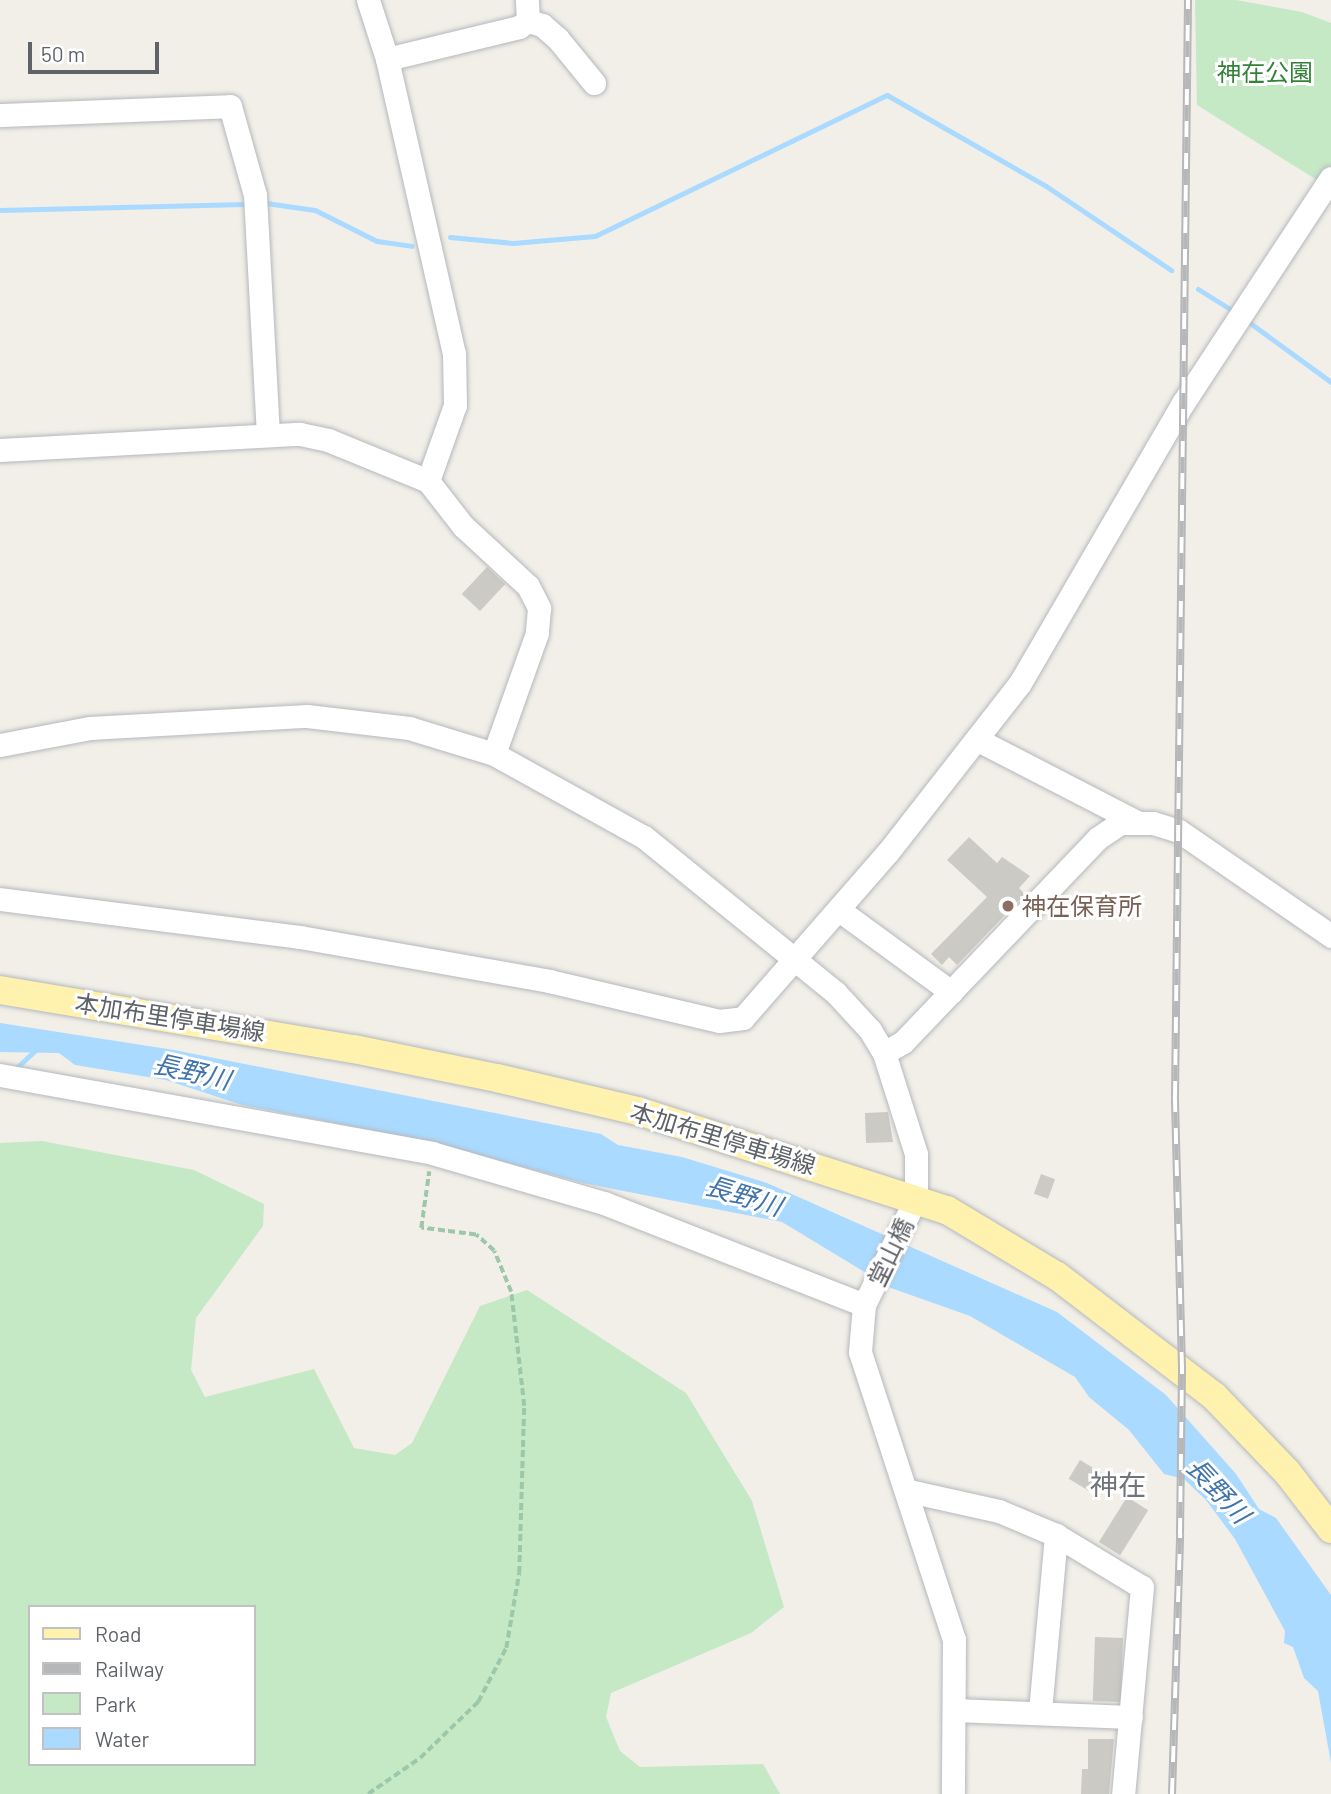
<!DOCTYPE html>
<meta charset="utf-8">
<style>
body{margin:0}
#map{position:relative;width:1331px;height:1794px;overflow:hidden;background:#f1efe8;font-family:Barlow,"Noto Sans JP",sans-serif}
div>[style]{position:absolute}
.green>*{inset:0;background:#c5e8c5}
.water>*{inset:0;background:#aadaff}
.stream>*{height:5px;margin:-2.5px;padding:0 2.5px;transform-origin:2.5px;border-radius:2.5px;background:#aadaff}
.building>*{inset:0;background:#cccac5;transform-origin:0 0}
.path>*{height:3.5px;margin-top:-1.75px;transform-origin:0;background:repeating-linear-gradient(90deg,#9cc7a9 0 7px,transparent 0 10.5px)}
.roads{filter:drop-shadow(0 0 2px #b5b8bc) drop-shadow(0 0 2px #b5b8bc)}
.minor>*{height:23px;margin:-11.5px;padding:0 11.5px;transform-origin:11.5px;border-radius:11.5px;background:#fff}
.major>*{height:28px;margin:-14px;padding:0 14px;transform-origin:14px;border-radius:14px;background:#fff2af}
.rail>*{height:8px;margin-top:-4px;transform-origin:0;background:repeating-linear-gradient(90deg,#fff 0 16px,#b6b7b8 0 32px);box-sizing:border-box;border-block:2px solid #b6b7b8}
.dots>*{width:19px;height:19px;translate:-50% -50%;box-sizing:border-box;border:4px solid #fff;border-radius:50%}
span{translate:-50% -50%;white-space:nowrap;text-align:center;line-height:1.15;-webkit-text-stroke:6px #fff;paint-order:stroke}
.park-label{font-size:24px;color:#348238}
.education-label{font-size:24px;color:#785e54}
.left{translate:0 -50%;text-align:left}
.street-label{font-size:24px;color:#5f6368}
.water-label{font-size:26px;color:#4174aa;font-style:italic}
.quarter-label{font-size:28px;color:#70757a}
.legend{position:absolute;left:28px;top:1605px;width:228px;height:161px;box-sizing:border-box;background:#fff;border:2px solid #bfc1c3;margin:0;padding:9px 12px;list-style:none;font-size:21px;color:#5f6368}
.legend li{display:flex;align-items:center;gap:14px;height:35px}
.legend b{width:35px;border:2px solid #bfc1c3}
.scale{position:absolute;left:28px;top:42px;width:131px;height:32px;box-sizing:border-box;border:4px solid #5f6368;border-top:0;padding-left:9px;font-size:21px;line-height:24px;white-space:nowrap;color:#5f6368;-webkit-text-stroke:5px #fff;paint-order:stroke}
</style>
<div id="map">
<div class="green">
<i style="clip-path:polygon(1195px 0,1236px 0,1302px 12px,1331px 23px,1331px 175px,1325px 185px,1197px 105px)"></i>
<i style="clip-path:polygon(evenodd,42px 1141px,194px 1170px,264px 1204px,263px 1226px,196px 1318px,191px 1370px,205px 1397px,314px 1369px,354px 1448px,395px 1455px,412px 1443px,480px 1306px,527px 1290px,686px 1393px,752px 1501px,784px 1607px,751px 1633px,611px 1693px,606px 1717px,620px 1751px,640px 1767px,763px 1764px,780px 1794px,0 1794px,0 1143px,42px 1141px,30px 1607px,254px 1607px,254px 1764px,30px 1764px,30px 1607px)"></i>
</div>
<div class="water">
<i style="clip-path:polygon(0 1023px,174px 1050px,601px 1134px,618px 1145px,682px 1157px,767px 1183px,1057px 1312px,1166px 1395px,1236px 1474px,1259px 1509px,1276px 1518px,1331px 1595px,1331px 1763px,1318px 1691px,1304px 1678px,1293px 1647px,1284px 1643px,1285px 1631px,1235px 1539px,1206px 1500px,1184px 1479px,1164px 1474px,1129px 1430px,1089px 1397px,1075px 1377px,970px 1316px,891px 1288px,782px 1222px,583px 1183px,421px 1140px,242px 1105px,166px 1080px,75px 1065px,59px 1053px,0 1052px)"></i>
</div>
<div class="stream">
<i style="left:266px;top:203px;width:49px;rotate:8.1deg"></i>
<i style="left:315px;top:210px;width:69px;rotate:26.6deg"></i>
<i style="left:377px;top:241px;width:35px;rotate:8deg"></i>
<i style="left:0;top:210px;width:245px;rotate:-1.4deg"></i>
<i style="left:450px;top:237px;width:63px;rotate:5.4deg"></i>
<i style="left:513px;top:243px;width:82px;rotate:-4.9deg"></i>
<i style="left:595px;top:236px;width:324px;rotate:-25.8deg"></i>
<i style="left:887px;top:95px;width:183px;rotate:29.8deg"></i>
<i style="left:1046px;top:186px;width:151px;rotate:33.9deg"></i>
<i style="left:1198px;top:289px;width:44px;rotate:31.9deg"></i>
<i style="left:1250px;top:323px;width:100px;rotate:36.1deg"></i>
<i style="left:13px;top:1071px;width:35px;rotate:-43deg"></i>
</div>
<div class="building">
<i style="left:487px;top:567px;width:25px;height:37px;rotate:43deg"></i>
<i style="clip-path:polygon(969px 837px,997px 863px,1002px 857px,1030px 876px,1019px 888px,1025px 894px,957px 965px,949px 957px,942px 965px,931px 954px,987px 897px,947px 860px)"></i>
<i style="clip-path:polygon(888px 1112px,893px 1142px,866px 1143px,865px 1113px)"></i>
<i style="left:1041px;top:1174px;width:15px;height:21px;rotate:20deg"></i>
<i style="left:1080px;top:1460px;width:33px;height:22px;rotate:31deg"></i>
<i style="left:1127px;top:1497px;width:25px;height:53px;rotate:32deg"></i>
<i style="left:1095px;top:1637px;width:28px;height:64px;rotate:2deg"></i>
<i style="clip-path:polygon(1088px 1739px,1114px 1739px,1109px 1794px,1081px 1794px,1082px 1769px,1088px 1769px)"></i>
</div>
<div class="path">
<i style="left:368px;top:1794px;width:63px;rotate:-34.7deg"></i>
<i style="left:420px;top:1758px;width:81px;rotate:-44deg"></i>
<i style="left:478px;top:1702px;width:61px;rotate:-62.6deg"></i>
<i style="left:506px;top:1648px;width:76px;rotate:-80.2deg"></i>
<i style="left:519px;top:1573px;width:167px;rotate:-88.3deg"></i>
<i style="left:524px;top:1406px;width:115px;rotate:-96.5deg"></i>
<i style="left:511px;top:1292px;width:44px;rotate:-112.5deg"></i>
<i style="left:494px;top:1251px;width:24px;rotate:-138deg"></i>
<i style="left:476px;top:1235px;width:55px;rotate:-172.7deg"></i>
<i style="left:421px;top:1228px;width:57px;rotate:-81.9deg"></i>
</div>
<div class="roads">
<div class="minor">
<i style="left:368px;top:0;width:62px;rotate:72.1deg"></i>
<i style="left:387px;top:59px;width:302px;rotate:77.2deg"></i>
<i style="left:454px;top:353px;width:52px;rotate:88.9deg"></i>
<i style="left:455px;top:405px;width:81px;rotate:109.6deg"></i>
<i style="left:528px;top:21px;width:15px;rotate:16deg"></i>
<i style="left:542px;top:25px;width:21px;rotate:41deg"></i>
<i style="left:558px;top:39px;width:57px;rotate:50.7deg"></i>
<i style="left:387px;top:59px;width:136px;rotate:-13.6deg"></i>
<i style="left:519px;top:27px;width:11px;rotate:-34deg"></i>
<i style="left:528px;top:21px;width:21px;rotate:-93deg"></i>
<i style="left:0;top:115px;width:230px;rotate:-2.2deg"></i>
<i style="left:230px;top:106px;width:92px;rotate:74.3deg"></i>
<i style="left:255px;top:195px;width:239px;rotate:86.9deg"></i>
<i style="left:0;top:450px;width:300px;rotate:-3.1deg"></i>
<i style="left:300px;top:434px;width:29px;rotate:12deg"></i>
<i style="left:328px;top:440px;width:108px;rotate:22.3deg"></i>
<i style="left:428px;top:481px;width:57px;rotate:52.1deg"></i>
<i style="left:463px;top:526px;width:88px;rotate:42.7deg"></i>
<i style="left:528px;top:586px;width:25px;rotate:63deg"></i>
<i style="left:539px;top:608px;width:25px;rotate:95deg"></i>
<i style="left:537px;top:633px;width:128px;rotate:109.6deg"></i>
<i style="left:978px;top:740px;width:179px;rotate:27.3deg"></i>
<i style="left:0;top:745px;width:92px;rotate:-10.7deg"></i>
<i style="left:90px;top:728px;width:217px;rotate:-3.2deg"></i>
<i style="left:307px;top:716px;width:103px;rotate:6.7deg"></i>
<i style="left:409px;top:728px;width:89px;rotate:17deg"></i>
<i style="left:494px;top:754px;width:171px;rotate:29deg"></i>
<i style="left:644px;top:837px;width:246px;rotate:39.1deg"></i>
<i style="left:835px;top:992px;width:52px;rotate:47.4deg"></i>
<i style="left:870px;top:1030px;width:27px;rotate:59deg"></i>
<i style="left:884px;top:1053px;width:106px;rotate:72.4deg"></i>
<i style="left:916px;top:1154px;width:44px;rotate:90deg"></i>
<i style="left:916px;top:1198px;width:119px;rotate:115.9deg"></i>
<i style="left:864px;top:1305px;width:47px;rotate:94.9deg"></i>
<i style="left:860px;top:1352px;width:302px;rotate:71.9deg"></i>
<i style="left:954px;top:1639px;width:155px;rotate:90.4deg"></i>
<i style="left:0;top:899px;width:302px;rotate:7.2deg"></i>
<i style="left:300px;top:937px;width:253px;rotate:10deg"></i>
<i style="left:549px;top:981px;width:175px;rotate:13.2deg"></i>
<i style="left:719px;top:1021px;width:24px;rotate:-7deg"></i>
<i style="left:743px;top:1018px;width:220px;rotate:-48.9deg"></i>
<i style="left:888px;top:852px;width:214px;rotate:-52deg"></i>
<i style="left:1020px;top:683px;width:324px;rotate:-59.8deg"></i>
<i style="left:1183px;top:403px;width:269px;rotate:-56.7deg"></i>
<i style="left:839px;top:910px;width:139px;rotate:36.2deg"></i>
<i style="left:884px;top:1053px;width:22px;rotate:-30deg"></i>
<i style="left:903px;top:1042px;width:282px;rotate:-46.3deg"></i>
<i style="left:1098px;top:838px;width:27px;rotate:-34deg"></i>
<i style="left:1120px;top:823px;width:33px"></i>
<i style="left:1153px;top:823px;width:27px;rotate:17deg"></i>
<i style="left:1179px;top:831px;width:185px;rotate:34.6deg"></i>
<i style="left:0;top:1075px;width:439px;rotate:10.2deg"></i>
<i style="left:432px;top:1153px;width:179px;rotate:16.2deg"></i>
<i style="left:604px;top:1203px;width:279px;rotate:21.4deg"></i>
<i style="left:909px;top:1491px;width:92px;rotate:12.5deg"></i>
<i style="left:999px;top:1511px;width:62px;rotate:22.8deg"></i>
<i style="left:1056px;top:1535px;width:100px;rotate:31.2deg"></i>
<i style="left:1142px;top:1587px;width:208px;rotate:95.2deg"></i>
<i style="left:954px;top:1710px;width:177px;rotate:2.3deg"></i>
<i style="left:1040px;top:1711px;width:177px;rotate:-84.8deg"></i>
</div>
<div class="major">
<i style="left:0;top:990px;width:359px;rotate:9.5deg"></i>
<i style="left:354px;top:1049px;width:146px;rotate:11.5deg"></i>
<i style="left:497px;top:1078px;width:145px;rotate:13.2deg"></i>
<i style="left:638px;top:1111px;width:324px;rotate:17.8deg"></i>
<i style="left:947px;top:1210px;width:128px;rotate:31deg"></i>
<i style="left:1057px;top:1276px;width:198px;rotate:37.4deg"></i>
<i style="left:1214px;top:1396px;width:105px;rotate:46.2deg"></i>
<i style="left:1287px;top:1472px;width:72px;rotate:52.3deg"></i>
</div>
</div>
<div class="rail">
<i style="left:1172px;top:1794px;width:260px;rotate:-88.2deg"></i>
<i style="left:1180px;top:1534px;width:166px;rotate:-89.3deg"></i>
<i style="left:1182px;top:1368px;width:271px;rotate:-91.5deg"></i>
<i style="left:1175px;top:1097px;width:1097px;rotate:-89.32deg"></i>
</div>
<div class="dots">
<i style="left:1008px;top:906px;background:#8d6e63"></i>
</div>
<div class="park-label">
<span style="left:1265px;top:72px">神在公園</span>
</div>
<div class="education-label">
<span class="left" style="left:1022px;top:906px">神在保育所</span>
</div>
<div class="street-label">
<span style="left:170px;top:1017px;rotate:9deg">本加布里停車場線</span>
<span style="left:723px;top:1138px;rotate:17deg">本加布里停車場線</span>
<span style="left:890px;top:1252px;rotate:-64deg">堂山橋</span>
</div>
<div class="water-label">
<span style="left:192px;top:1071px;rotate:13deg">長野川</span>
<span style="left:744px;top:1195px;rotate:17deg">長野川</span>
<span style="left:1219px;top:1490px;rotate:47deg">長野川</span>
</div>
<div class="quarter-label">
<span style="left:1118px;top:1484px">神在</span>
</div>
<ul class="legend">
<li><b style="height:9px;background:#fff2af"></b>Road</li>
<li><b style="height:9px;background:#b6b7b8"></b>Railway</li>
<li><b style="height:19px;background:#c5e8c5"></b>Park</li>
<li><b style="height:19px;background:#aadaff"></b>Water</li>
</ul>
<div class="scale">50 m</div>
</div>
